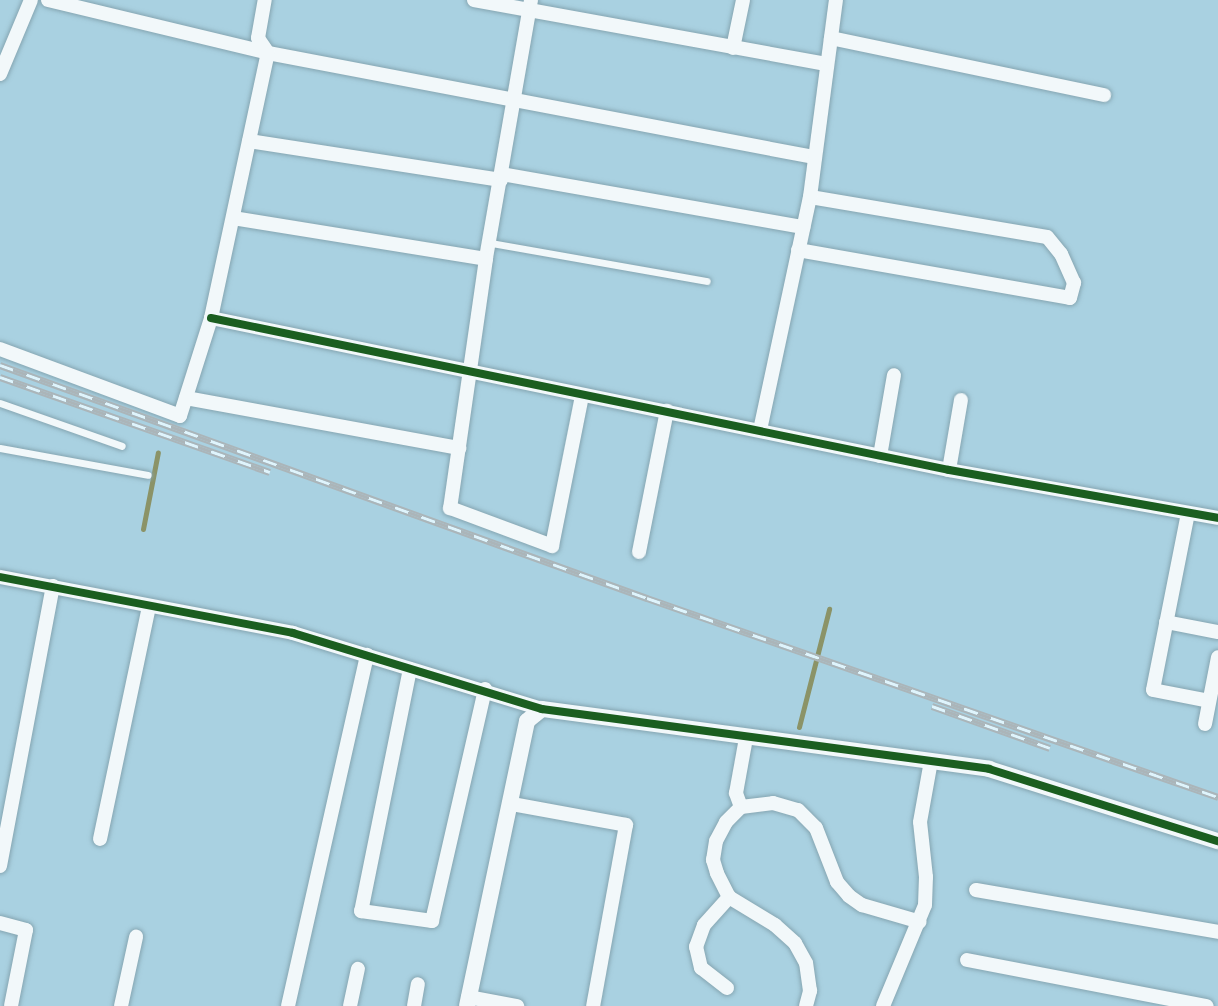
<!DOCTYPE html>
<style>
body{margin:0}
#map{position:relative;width:1218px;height:1006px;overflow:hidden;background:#a9d1e1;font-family:Commissioner,sans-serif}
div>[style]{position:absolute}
.stream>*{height:5px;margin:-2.5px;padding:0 2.5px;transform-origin:2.5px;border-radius:2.5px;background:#8b9367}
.roads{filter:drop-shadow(0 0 2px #85a5b1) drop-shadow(0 0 2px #85a5b1)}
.service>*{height:7px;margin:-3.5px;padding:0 3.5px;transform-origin:3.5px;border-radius:3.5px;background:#f2f8fa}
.minor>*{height:14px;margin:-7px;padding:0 7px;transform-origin:7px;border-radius:7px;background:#f2f8fa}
.tertiary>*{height:16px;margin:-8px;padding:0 8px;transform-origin:8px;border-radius:8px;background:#f2f8fa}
.rail>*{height:7px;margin-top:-3.5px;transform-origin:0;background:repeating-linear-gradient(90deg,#dff4fc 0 14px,#abb5b9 0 28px);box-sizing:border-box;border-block:2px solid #abb5b9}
.cycleway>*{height:8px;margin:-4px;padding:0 4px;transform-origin:4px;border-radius:4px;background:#1b5e20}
span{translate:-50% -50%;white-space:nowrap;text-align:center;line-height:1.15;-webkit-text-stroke:4.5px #dff4fc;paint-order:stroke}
</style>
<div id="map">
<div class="stream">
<i style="left:143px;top:529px;width:78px;rotate:-79deg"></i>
<i style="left:799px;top:727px;width:122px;rotate:-75.7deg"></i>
</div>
<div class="roads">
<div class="service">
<i style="left:491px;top:243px;width:219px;rotate:10deg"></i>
<i style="left:0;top:403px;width:129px;rotate:19.4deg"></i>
<i style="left:0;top:448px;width:150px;rotate:10.3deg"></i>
</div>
<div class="minor">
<i style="left:48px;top:0;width:226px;rotate:13.5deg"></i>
<i style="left:268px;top:53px;width:555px;rotate:10.8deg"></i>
<i style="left:474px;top:0;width:358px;rotate:10.3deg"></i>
<i style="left:531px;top:0;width:263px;rotate:99.9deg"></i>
<i style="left:486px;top:259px;width:252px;rotate:98.2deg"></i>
<i style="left:450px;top:508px;width:109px;rotate:20.4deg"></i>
<i style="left:552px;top:546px;width:153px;rotate:-78.7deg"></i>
<i style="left:831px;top:38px;width:279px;rotate:11.8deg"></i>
<i style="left:733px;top:48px;width:49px;rotate:-78.2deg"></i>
<i style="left:0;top:74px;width:80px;rotate:-67.3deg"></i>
<i style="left:249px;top:141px;width:255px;rotate:8.8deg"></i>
<i style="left:502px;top:174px;width:306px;rotate:10deg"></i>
<i style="left:233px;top:218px;width:256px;rotate:9.2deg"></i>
<i style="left:798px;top:250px;width:276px;rotate:10deg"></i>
<i style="left:1070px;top:298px;width:16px;rotate:-75deg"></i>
<i style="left:1074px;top:283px;width:32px;rotate:-114deg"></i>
<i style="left:1061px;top:254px;width:22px;rotate:-129deg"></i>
<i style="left:1047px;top:237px;width:240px;rotate:-170.4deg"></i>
<i style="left:211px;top:318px;width:753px;rotate:11.64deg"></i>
<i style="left:949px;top:470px;width:273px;rotate:10.1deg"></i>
<i style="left:0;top:349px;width:192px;rotate:20.4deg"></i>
<i style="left:180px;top:416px;width:103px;rotate:-72.4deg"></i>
<i style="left:211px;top:318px;width:271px;rotate:-77.9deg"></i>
<i style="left:268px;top:53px;width:18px;rotate:-124deg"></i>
<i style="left:258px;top:38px;width:39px;rotate:-80deg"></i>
<i style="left:186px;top:398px;width:278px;rotate:10.4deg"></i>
<i style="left:760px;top:430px;width:238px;rotate:-77.9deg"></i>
<i style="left:810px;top:197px;width:199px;rotate:-82.5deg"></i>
<i style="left:880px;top:456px;width:82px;rotate:-80.2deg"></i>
<i style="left:949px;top:470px;width:71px;rotate:-80.3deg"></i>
<i style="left:1188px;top:513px;width:180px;rotate:101.2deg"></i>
<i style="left:1153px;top:690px;width:57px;rotate:11.1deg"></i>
<i style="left:639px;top:552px;width:144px;rotate:-78.8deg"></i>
<i style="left:0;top:577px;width:298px;rotate:10.8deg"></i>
<i style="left:293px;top:633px;width:260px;rotate:17deg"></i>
<i style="left:1166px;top:622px;width:53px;rotate:10.9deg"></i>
<i style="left:410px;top:669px;width:247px;rotate:101.4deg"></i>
<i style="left:361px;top:911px;width:72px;rotate:8deg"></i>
<i style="left:432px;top:921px;width:238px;rotate:-77.1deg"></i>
<i style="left:1205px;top:724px;width:68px;rotate:-79deg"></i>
<i style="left:512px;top:804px;width:116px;rotate:10.4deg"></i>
<i style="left:626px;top:825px;width:184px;rotate:100.3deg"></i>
<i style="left:741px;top:807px;width:15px;rotate:-110deg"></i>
<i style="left:736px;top:793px;width:56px;rotate:-79.7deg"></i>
<i style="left:100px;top:839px;width:238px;rotate:-78.1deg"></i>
<i style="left:0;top:866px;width:285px;rotate:-79.3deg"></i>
<i style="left:976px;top:890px;width:246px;rotate:9.8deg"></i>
<i style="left:0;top:923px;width:27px;rotate:15deg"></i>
<i style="left:26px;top:930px;width:77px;rotate:101.2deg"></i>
<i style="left:967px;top:960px;width:244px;rotate:10.9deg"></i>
<i style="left:727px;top:988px;width:33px;rotate:-142deg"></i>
<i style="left:701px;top:968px;width:22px;rotate:-103deg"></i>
<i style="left:696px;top:947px;width:23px;rotate:-70deg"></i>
<i style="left:704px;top:925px;width:38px;rotate:-48deg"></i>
<i style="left:468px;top:997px;width:50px;rotate:10.4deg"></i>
<i style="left:121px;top:1006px;width:71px;rotate:-77.7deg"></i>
<i style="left:288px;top:1006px;width:360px;rotate:-77.3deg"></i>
<i style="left:350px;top:1006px;width:38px;rotate:-78deg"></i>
<i style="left:414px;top:1006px;width:22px;rotate:-80deg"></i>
<i style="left:806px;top:1006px;width:16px;rotate:-75deg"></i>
<i style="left:810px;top:991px;width:28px;rotate:-98deg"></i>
<i style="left:806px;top:963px;width:23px;rotate:-119deg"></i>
<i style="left:795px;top:943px;width:27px;rotate:-138deg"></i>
<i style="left:775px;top:925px;width:54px;rotate:-148.7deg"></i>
<i style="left:729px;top:897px;width:27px;rotate:-117deg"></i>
<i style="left:717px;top:873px;width:14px;rotate:-107deg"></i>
<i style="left:713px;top:860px;width:19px;rotate:-81deg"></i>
<i style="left:716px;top:841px;width:21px;rotate:-62deg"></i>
<i style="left:726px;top:822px;width:21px;rotate:-45deg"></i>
<i style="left:741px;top:807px;width:32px;rotate:-7deg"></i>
<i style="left:773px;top:803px;width:26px;rotate:16deg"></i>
<i style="left:798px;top:810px;width:25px;rotate:45deg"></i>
<i style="left:816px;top:828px;width:58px;rotate:68.7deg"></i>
<i style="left:837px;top:882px;width:18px;rotate:49deg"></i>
<i style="left:849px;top:896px;width:16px;rotate:35deg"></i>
<i style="left:862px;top:905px;width:60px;rotate:16.3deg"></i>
<i style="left:883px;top:1006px;width:109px;rotate:-67.4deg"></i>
<i style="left:925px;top:905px;width:28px;rotate:-88deg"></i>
<i style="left:926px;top:877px;width:55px;rotate:-96.2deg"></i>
<i style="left:920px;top:822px;width:62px;rotate:-79.8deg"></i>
</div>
<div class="tertiary">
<i style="left:467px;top:1006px;width:291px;rotate:-78.1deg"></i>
<i style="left:527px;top:721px;width:19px;rotate:-39deg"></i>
<i style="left:542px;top:709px;width:451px;rotate:7.6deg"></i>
<i style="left:989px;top:769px;width:240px;rotate:17.5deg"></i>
</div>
</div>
<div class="rail">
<i style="left:0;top:365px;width:688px;rotate:19.81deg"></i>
<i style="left:647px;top:598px;width:605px;rotate:19.21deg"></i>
<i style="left:0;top:377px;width:286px;rotate:19.4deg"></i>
<i style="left:932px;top:706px;width:125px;rotate:19.6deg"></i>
</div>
<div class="cycleway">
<i style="left:211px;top:318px;width:753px;rotate:11.64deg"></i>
<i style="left:949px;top:470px;width:273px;rotate:10.1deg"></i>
<i style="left:0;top:577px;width:298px;rotate:10.8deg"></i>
<i style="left:293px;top:633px;width:260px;rotate:17deg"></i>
<i style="left:542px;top:709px;width:451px;rotate:7.6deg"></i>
<i style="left:989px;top:769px;width:240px;rotate:17.5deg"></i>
</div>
</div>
